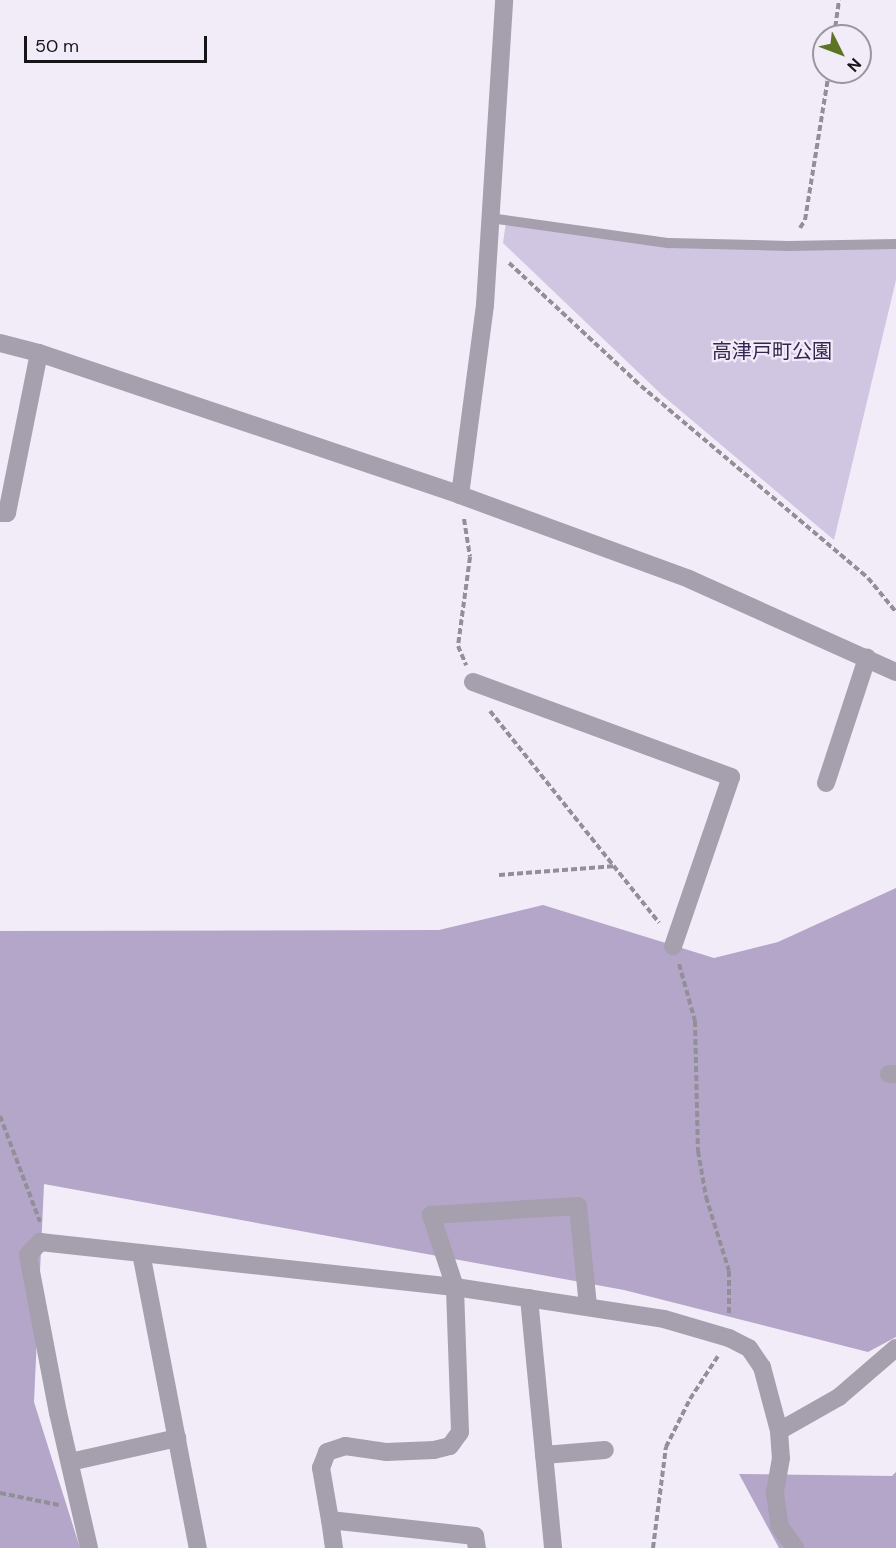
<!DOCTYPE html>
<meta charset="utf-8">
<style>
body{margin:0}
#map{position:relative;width:896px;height:1548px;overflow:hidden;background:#f1ecf8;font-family:"DM Sans","Noto Sans JP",sans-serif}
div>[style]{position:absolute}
.green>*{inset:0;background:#d0c6e1}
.forest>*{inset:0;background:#b3a6c8}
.path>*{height:4px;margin-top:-2px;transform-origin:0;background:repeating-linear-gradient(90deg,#928f98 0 6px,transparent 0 9px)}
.lane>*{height:10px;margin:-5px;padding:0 5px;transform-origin:5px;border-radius:5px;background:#a59fae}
.street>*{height:18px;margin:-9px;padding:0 9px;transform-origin:9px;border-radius:9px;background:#a59fae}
span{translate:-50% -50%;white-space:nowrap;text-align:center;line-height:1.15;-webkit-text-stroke:4.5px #f1ecf8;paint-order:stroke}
.park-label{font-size:20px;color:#372350}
.north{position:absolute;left:812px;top:24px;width:60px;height:60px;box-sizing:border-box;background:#f1ecf8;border:2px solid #99969f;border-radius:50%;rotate:132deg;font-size:16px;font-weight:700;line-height:24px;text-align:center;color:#161519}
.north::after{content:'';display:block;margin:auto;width:21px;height:27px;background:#5e7323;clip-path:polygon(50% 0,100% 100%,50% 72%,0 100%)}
.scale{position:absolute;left:24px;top:36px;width:183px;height:27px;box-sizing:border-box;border:3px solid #161519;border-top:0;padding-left:8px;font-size:18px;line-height:21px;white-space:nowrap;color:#161519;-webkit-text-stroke:4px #f1ecf8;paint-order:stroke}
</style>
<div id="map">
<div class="green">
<i style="clip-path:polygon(506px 222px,668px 247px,896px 247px,896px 280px,834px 540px,662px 395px,503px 243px)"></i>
</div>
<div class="forest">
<i style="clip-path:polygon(896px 888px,896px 1337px,868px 1352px,624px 1290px,44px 1184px,34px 1402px,80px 1548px,0 1548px,0 931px,439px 930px,543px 905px,714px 958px,778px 942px)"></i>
<i style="clip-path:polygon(896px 1472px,896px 1548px,779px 1548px,739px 1474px,892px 1476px)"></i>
</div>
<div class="path">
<i style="left:834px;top:36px;width:36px;rotate:-82deg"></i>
<i style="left:800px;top:228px;width:9px;rotate:-58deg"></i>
<i style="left:805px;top:220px;width:150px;rotate:-80.8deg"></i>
<i style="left:509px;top:263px;width:180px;rotate:43deg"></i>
<i style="left:641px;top:386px;width:297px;rotate:40.2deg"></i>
<i style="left:868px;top:578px;width:44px;rotate:50.5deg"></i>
<i style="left:464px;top:519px;width:38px;rotate:81deg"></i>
<i style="left:470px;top:557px;width:90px;rotate:97.7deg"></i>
<i style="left:458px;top:646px;width:21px;rotate:67deg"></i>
<i style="left:490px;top:711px;width:271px;rotate:51.4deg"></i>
<i style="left:499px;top:875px;width:117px;rotate:-4.4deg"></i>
<i style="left:679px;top:964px;width:59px;rotate:74.3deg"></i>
<i style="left:695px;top:1021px;width:130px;rotate:88.7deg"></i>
<i style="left:698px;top:1151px;width:47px;rotate:80.1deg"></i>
<i style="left:706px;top:1197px;width:77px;rotate:72.7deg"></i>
<i style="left:729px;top:1271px;width:45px;rotate:90deg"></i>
<i style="left:0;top:1116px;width:113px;rotate:69.3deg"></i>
<i style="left:0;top:1493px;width:60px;rotate:11.5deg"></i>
<i style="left:653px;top:1548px;width:102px;rotate:-82.7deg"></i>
<i style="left:666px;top:1447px;width:54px;rotate:-63.4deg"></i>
<i style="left:690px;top:1399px;width:51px;rotate:-56.9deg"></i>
</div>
<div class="lane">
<i style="left:490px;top:218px;width:181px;rotate:8deg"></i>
<i style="left:669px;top:243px;width:119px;rotate:1.4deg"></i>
<i style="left:788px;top:246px;width:108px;rotate:-1.1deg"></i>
</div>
<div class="street">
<i style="left:0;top:343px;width:40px;rotate:14.4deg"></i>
<i style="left:39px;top:353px;width:444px;rotate:18.6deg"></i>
<i style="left:460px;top:495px;width:244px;rotate:20.1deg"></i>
<i style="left:689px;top:579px;width:227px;rotate:24.2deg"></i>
<i style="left:460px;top:495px;width:192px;rotate:-82.5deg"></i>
<i style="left:485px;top:305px;width:306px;rotate:-86.4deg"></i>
<i style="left:0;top:513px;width:7px"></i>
<i style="left:7px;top:513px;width:163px;rotate:-78.7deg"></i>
<i style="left:473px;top:682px;width:275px;rotate:20.2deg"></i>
<i style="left:731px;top:777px;width:179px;rotate:108.9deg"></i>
<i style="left:826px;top:783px;width:132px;rotate:-71.8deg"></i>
<i style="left:889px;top:1074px;width:7px"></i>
<i style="left:141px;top:1253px;width:300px;rotate:79.1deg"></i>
<i style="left:529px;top:1298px;width:251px;rotate:84.5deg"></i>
<i style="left:779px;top:1431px;width:69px;rotate:-29.5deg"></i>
<i style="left:839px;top:1397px;width:75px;rotate:-40.7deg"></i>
<i style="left:544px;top:1455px;width:61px;rotate:-4.7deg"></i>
<i style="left:70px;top:1462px;width:110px;rotate:-12.6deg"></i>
<i style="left:330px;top:1520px;width:53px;rotate:-99.8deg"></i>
<i style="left:321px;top:1468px;width:17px;rotate:-69deg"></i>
<i style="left:327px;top:1452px;width:19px;rotate:-18deg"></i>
<i style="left:345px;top:1446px;width:41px;rotate:8.3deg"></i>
<i style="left:386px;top:1452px;width:48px;rotate:-2.4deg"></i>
<i style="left:434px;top:1450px;width:16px;rotate:-14deg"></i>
<i style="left:450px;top:1446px;width:17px;rotate:-54deg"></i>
<i style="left:460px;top:1432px;width:145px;rotate:-92deg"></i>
<i style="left:455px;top:1287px;width:76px;rotate:-108.4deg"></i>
<i style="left:431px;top:1215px;width:147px;rotate:-3.5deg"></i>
<i style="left:578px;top:1206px;width:100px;rotate:84.3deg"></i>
<i style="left:89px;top:1548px;width:139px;rotate:-102.9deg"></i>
<i style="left:58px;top:1413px;width:161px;rotate:-100.8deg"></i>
<i style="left:28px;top:1255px;width:18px;rotate:-47deg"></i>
<i style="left:40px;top:1242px;width:417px;rotate:6.2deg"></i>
<i style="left:455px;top:1287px;width:211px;rotate:8.7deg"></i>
<i style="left:664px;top:1319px;width:68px;rotate:16.3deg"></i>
<i style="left:729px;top:1338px;width:22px;rotate:27deg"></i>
<i style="left:749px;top:1348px;width:23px;rotate:56deg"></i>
<i style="left:762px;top:1367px;width:66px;rotate:75.1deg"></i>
<i style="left:779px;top:1431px;width:27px;rotate:86deg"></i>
<i style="left:781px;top:1458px;width:36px;rotate:100deg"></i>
<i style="left:775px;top:1493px;width:34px;rotate:82deg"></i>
<i style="left:780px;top:1527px;width:26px;rotate:54deg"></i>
<i style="left:334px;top:1548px;width:28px;rotate:-98deg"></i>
<i style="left:330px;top:1520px;width:146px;rotate:6.3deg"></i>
<i style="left:475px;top:1536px;width:12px;rotate:81deg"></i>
</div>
<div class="park-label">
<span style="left:772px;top:351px">高津戸町公園</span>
</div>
<div class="north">N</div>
<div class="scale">50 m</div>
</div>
